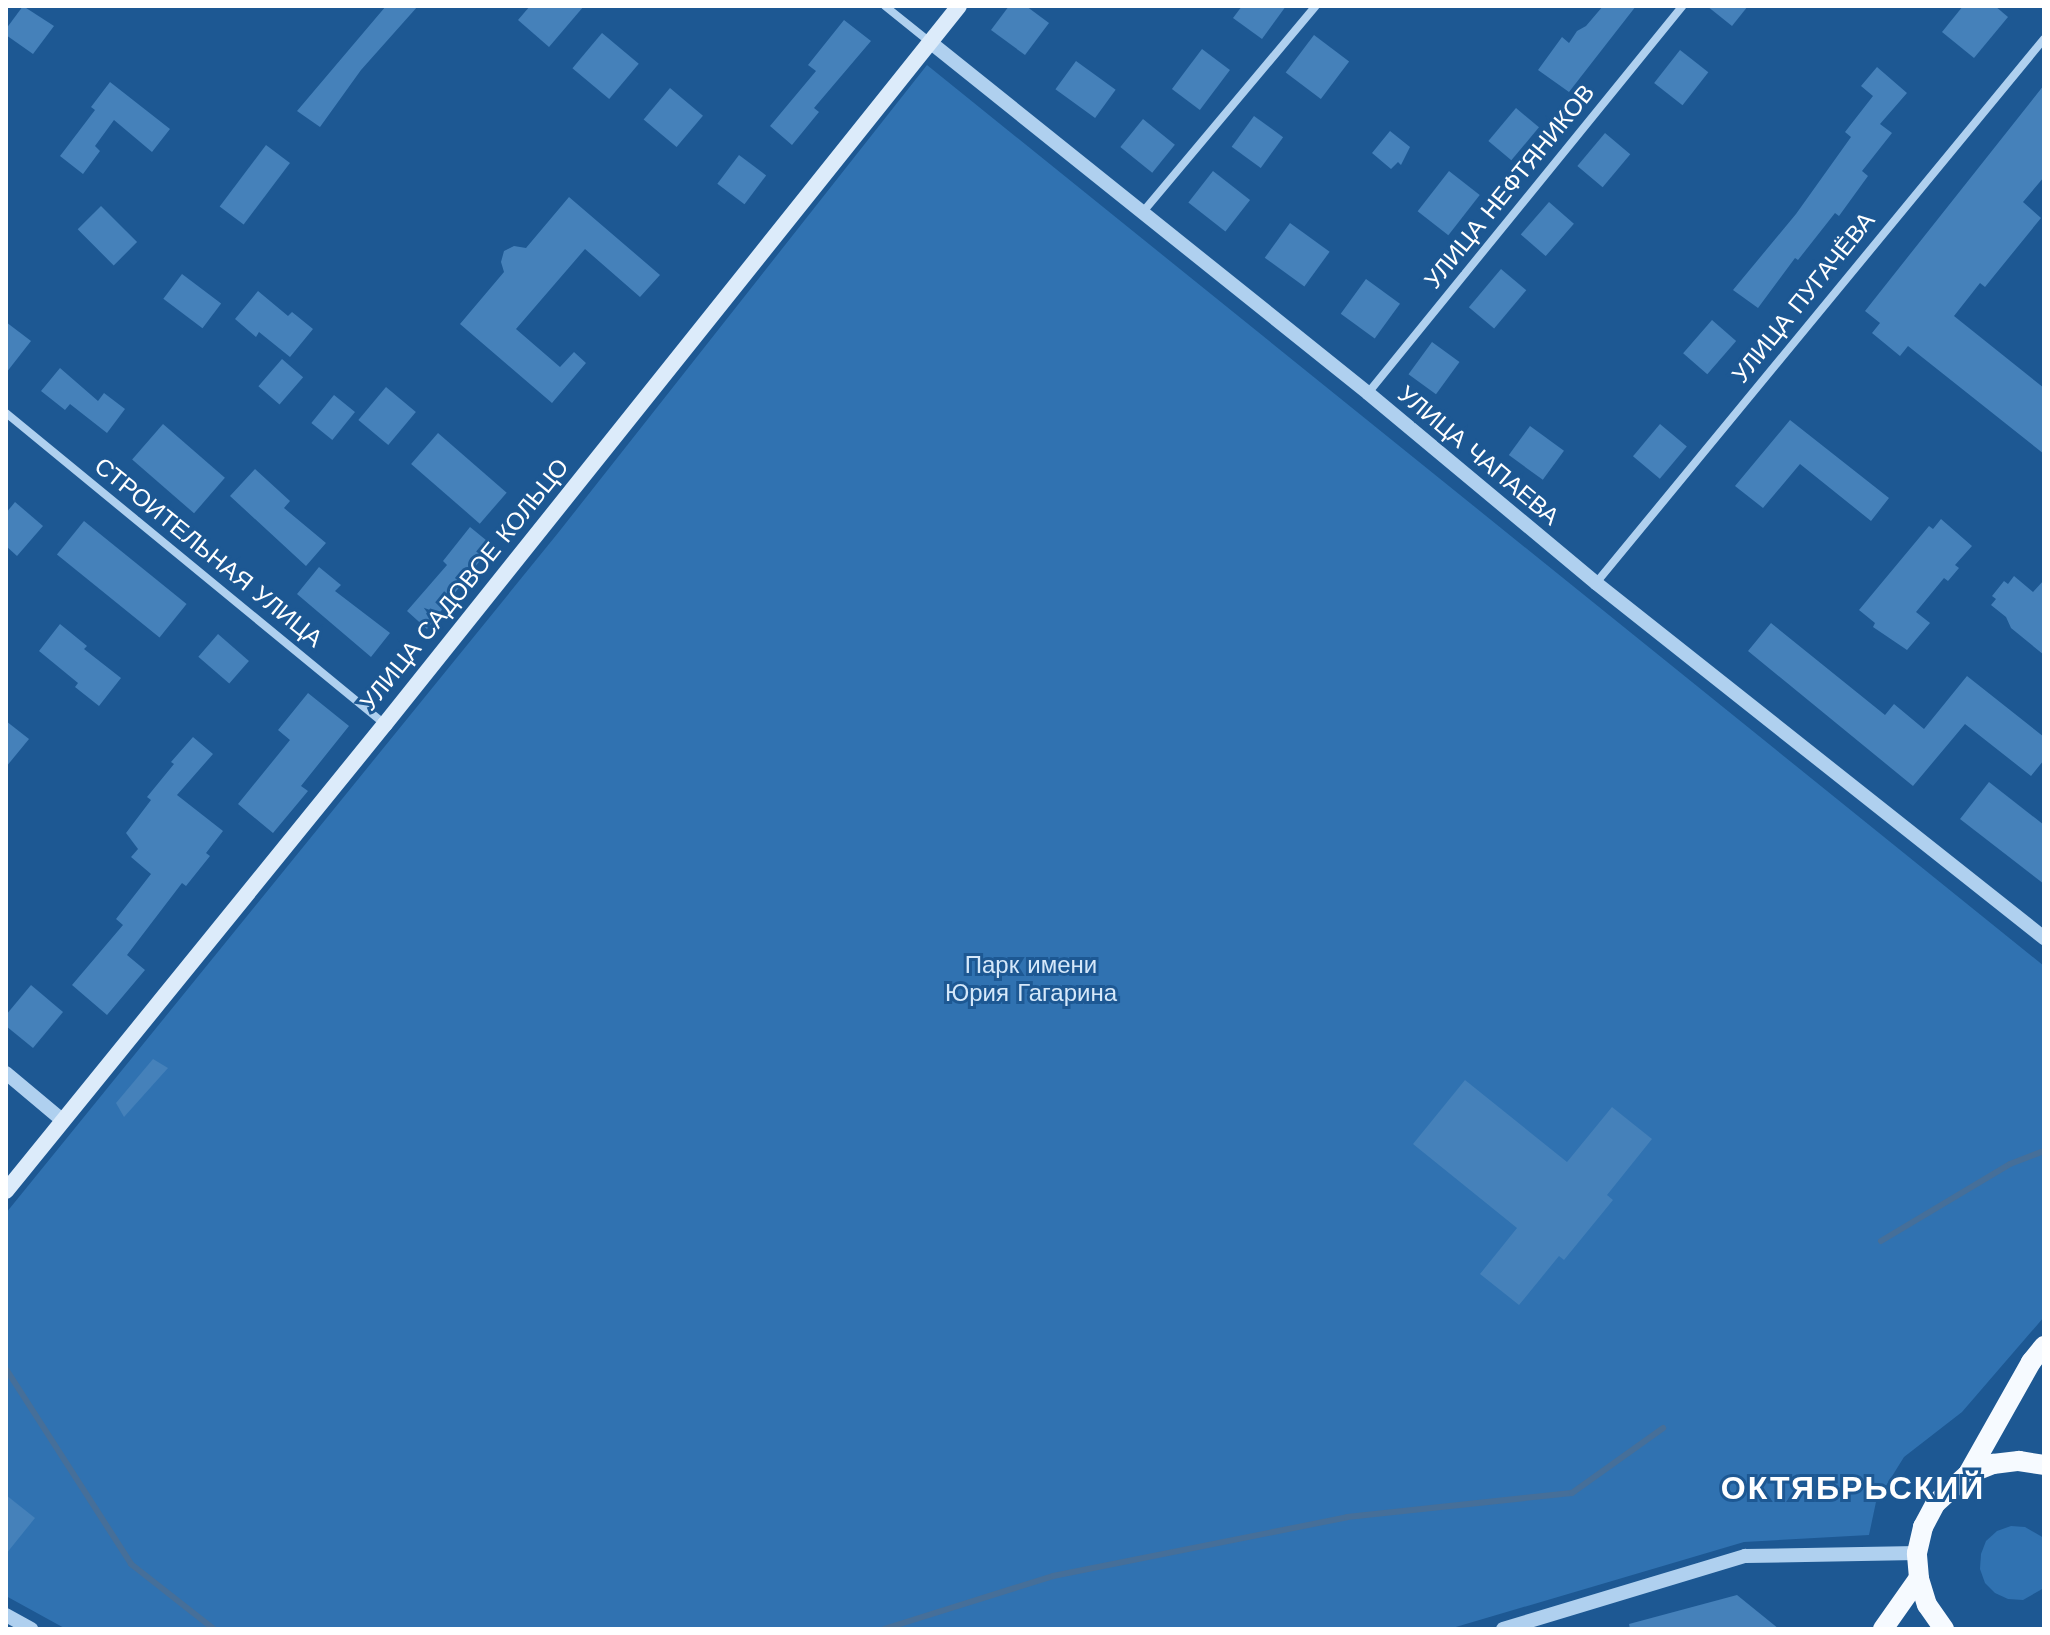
<!DOCTYPE html>
<meta charset="utf-8">
<style>
body{margin:0}
#map{position:relative;width:2050px;height:1635px;overflow:hidden;background:#1d5893;font-family:"Work Sans",sans-serif}
div>[style]{position:absolute}
.green>*{inset:0;background:#3072b1}
.stream>*{height:6px;margin:-3px;padding:0 3px;transform-origin:3px;border-radius:3px;background:#466f99}
.building>*{inset:0;background:#4581ba;transform-origin:0 0}
.minor>*{height:8px;margin:-4px;padding:0 4px;transform-origin:4px;border-radius:4px;background:#afd0ef}
.tertiary>*{height:14px;margin:-7px;padding:0 7px;transform-origin:7px;border-radius:7px;background:#afd0ef}
.secondary>*{height:16px;margin:-8px;padding:0 8px;transform-origin:8px;border-radius:8px;background:#dcebfa}
.primary>*{height:20px;margin:-10px;padding:0 10px;transform-origin:10px;border-radius:10px;background:#f6faff}
span{translate:-50% -50%;white-space:nowrap;text-align:center;line-height:1.15;-webkit-text-stroke:6px #1d5893;paint-order:stroke}
.street-label{font-size:24px;color:#fff}
.park-label{font-size:24px;color:#d5e8fa}
.district-label{font-size:32px;color:#fff;font-weight:700;letter-spacing:2px}
.frame{position:absolute;inset:0;border:8px solid #fff;pointer-events:none}
</style>
<div id="map">
<div class="green">
<i style="clip-path:polygon(927px 65px,2044px 966px,2044px 1317px,1962px 1412px,1904px 1457px,1876px 1502px,1869px 1535px,1744px 1542px,1449px 1629px,66px 1629px,6px 1596px,6px 1213px,558px 533px)"></i>
<i style="clip-path:polygon(2011px 1526px,2025px 1527px,2044px 1538px,2044px 1588px,2023px 1600px,2008px 1599px,1995px 1593px,1985px 1583px,1980px 1569px,1981px 1554px,1986px 1541px,1997px 1531px)"></i>
</div>
<div class="stream">
<i style="left:1881px;top:1241px;width:150px;rotate:-30.8deg"></i>
<i style="left:2010px;top:1164px;width:36px;rotate:-21deg"></i>
<i style="left:6px;top:1369px;width:232px;rotate:57.3deg"></i>
<i style="left:131px;top:1564px;width:105px;rotate:38.1deg"></i>
<i style="left:884px;top:1629px;width:177px;rotate:-17.4deg"></i>
<i style="left:1053px;top:1576px;width:300px;rotate:-11.3deg"></i>
<i style="left:1347px;top:1517px;width:226px;rotate:-6.1deg"></i>
<i style="left:1572px;top:1493px;width:112px;rotate:-35.5deg"></i>
</div>
<div class="building">
<i style="clip-path:polygon(23px 6px,54px 26px,33px 54px,6px 35px,6px 29px)"></i>
<i style="clip-path:polygon(386px 6px,418px 6px,361px 70px,320px 127px,297px 111px)"></i>
<i style="clip-path:polygon(530px 6px,584px 6px,549px 47px,518px 20px)"></i>
<i style="clip-path:polygon(1009px 6px,1026px 6px,1049px 23px,1025px 55px,991px 30px)"></i>
<i style="clip-path:polygon(1242px 6px,1286px 6px,1262px 39px,1233px 18px)"></i>
<i style="clip-path:polygon(1603px 6px,1636px 6px,1569px 92px,1538px 70px,1562px 37px,1569px 43px,1577px 31px,1586px 26px)"></i>
<i style="clip-path:polygon(1707px 6px,1748px 6px,1732px 26px)"></i>
<i style="clip-path:polygon(1963px 6px,1995px 6px,2008px 17px,1974px 58px,1942px 32px)"></i>
<i style="clip-path:polygon(844px 20px,871px 41px,814px 108px,819px 112px,792px 145px,770px 126px,816px 71px,808px 65px)"></i>
<i style="left:602px;top:33px;width:48px;height:46px;rotate:40deg"></i>
<i style="left:1314px;top:35px;width:44px;height:47px;rotate:37deg"></i>
<i style="left:1202px;top:49px;width:35px;height:50px;rotate:37deg"></i>
<i style="left:1680px;top:50px;width:36px;height:42px;rotate:38deg"></i>
<i style="left:1076px;top:61px;width:49px;height:35px;rotate:36deg"></i>
<i style="clip-path:polygon(1877px 67px,1907px 93px,1880px 124px,1892px 133px,1862px 171px,1868px 176px,1839px 216px,1835px 213px,1798px 260px,1795px 258px,1758px 308px,1733px 290px,1796px 214px,1851px 137px,1845px 132px,1873px 96px,1861px 86px)"></i>
<i style="clip-path:polygon(110px 82px,170px 129px,152px 152px,114px 120px,95px 146px,100px 151px,83px 174px,60px 156px,95px 110px,91px 107px)"></i>
<i style="clip-path:polygon(2044px 85px,2044px 177px,2023px 202px,2041px 218px,1985px 287px,1980px 283px,1954px 316px,2044px 388px,2044px 454px,1908px 346px,1900px 356px,1872px 333px,1880px 323px,1865px 311px)"></i>
<i style="left:670px;top:88px;width:43px;height:41px;rotate:40deg"></i>
<i style="left:1516px;top:108px;width:30px;height:43px;rotate:40deg"></i>
<i style="left:1254px;top:116px;width:36px;height:38px;rotate:36deg"></i>
<i style="left:1143px;top:119px;width:41px;height:36px;rotate:39deg"></i>
<i style="clip-path:polygon(1390px 131px,1410px 147px,1401px 165px,1398px 162px,1391px 169px,1372px 153px)"></i>
<i style="left:1605px;top:133px;width:33px;height:43px;rotate:40deg"></i>
<i style="left:266px;top:145px;width:30px;height:77px;rotate:37deg"></i>
<i style="left:739px;top:155px;width:34px;height:36px;rotate:37deg"></i>
<i style="left:1213px;top:171px;width:47px;height:40px;rotate:38deg"></i>
<i style="left:1449px;top:171px;width:39px;height:51px;rotate:38deg"></i>
<i style="clip-path:polygon(569px 197px,660px 275px,640px 297px,585px 249px,516px 329px,560px 367px,574px 352px,586px 363px,552px 403px,460px 324px,504px 272px,501px 262px,504px 251px,514px 246px,526px 248px)"></i>
<i style="left:1549px;top:202px;width:33px;height:43px;rotate:41deg"></i>
<i style="left:101px;top:206px;width:51px;height:33px;rotate:45deg"></i>
<i style="left:1290px;top:223px;width:49px;height:43px;rotate:36deg"></i>
<i style="left:1501px;top:269px;width:33px;height:50px;rotate:40deg"></i>
<i style="left:182px;top:274px;width:49px;height:31px;rotate:37deg"></i>
<i style="left:1366px;top:279px;width:42px;height:43px;rotate:36deg"></i>
<i style="clip-path:polygon(258px 291px,288px 316px,292px 312px,313px 329px,290px 357px,259px 332px,256px 337px,235px 319px)"></i>
<i style="left:1712px;top:320px;width:32px;height:44px;rotate:41deg"></i>
<i style="clip-path:polygon(6px 322px,31px 341px,6px 373px)"></i>
<i style="left:1432px;top:342px;width:34px;height:40px;rotate:36deg"></i>
<i style="left:282px;top:359px;width:28px;height:36px;rotate:41deg"></i>
<i style="clip-path:polygon(60px 368px,98px 401px,104px 393px,125px 409px,107px 433px,70px 404px,65px 410px,41px 391px)"></i>
<i style="left:386px;top:387px;width:39px;height:43px;rotate:40deg"></i>
<i style="left:334px;top:395px;width:27px;height:36px;rotate:39deg"></i>
<i style="clip-path:polygon(1790px 420px,1889px 498px,1871px 521px,1800px 464px,1763px 508px,1735px 486px)"></i>
<i style="left:163px;top:424px;width:82px;height:47px;rotate:41deg"></i>
<i style="left:1660px;top:424px;width:35px;height:42px;rotate:40deg"></i>
<i style="left:1530px;top:426px;width:42px;height:36px;rotate:36deg"></i>
<i style="left:438px;top:433px;width:91px;height:41px;rotate:41deg"></i>
<i style="clip-path:polygon(255px 469px,290px 501px,284px 508px,326px 543px,306px 566px,230px 496px)"></i>
<i style="clip-path:polygon(15px 502px,43px 526px,17px 556px,6px 546px,6px 513px)"></i>
<i style="clip-path:polygon(1941px 519px,1972px 546px,1955px 565px,1959px 568px,1948px 581px,1944px 578px,1916px 612px,1930px 623px,1907px 650px,1873px 627px,1875px 623px,1859px 610px,1929px 526px,1933px 529px)"></i>
<i style="left:84px;top:521px;width:132px;height:43px;rotate:39deg"></i>
<i style="clip-path:polygon(470px 527px,492px 545px,427px 629px,407px 611px,447px 565px,443px 561px)"></i>
<i style="clip-path:polygon(319px 567px,341px 585px,335px 591px,390px 633px,371px 657px,297px 594px)"></i>
<i style="clip-path:polygon(2014px 576px,2033px 592px,2044px 580px,2044px 655px,2011px 628px,2006px 617px,1991px 605px,1996px 599px,1992px 596px,2004px 581px,2008px 584px)"></i>
<i style="clip-path:polygon(1771px 623px,1885px 715px,1894px 704px,1924px 729px,1967px 676px,2044px 737px,2044px 760px,2031px 776px,1965px 724px,1913px 786px,1748px 651px)"></i>
<i style="clip-path:polygon(60px 624px,87px 646px,84px 649px,121px 678px,99px 706px,75px 687px,78px 683px,39px 651px)"></i>
<i style="left:218px;top:634px;width:41px;height:30px;rotate:41deg"></i>
<i style="clip-path:polygon(308px 693px,349px 726px,301px 786px,308px 791px,273px 833px,238px 804px,290px 740px,278px 730px)"></i>
<i style="clip-path:polygon(6px 721px,29px 739px,6px 767px)"></i>
<i style="clip-path:polygon(193px 737px,213px 754px,177px 795px,223px 831px,206px 853px,210px 856px,186px 886px,182px 883px,127px 955px,145px 970px,107px 1015px,72px 985px,123px 925px,116px 919px,151px 874px,131px 857px,138px 849px,126px 833px,151px 800px,147px 797px,174px 764px,171px 762px)"></i>
<i style="clip-path:polygon(1989px 782px,2044px 825px,2044px 884px,1960px 819px)"></i>
<i style="clip-path:polygon(31px 985px,63px 1012px,33px 1048px,6px 1026px,6px 1015px)"></i>
<i style="clip-path:polygon(153px 1059px,168px 1068px,124px 1117px,116px 1103px)"></i>
<i style="clip-path:polygon(1465px 1080px,1567px 1162px,1612px 1107px,1652px 1139px,1607px 1195px,1613px 1200px,1564px 1260px,1559px 1256px,1519px 1305px,1480px 1274px,1517px 1228px,1413px 1144px)"></i>
<i style="clip-path:polygon(6px 1495px,35px 1518px,6px 1554px)"></i>
<i style="clip-path:polygon(1737px 1595px,1779px 1629px,1630px 1629px,1629px 1624px)"></i>
</div>
<div class="minor">
<i style="left:885px;top:6px;width:58px;rotate:38.7deg"></i>
<i style="left:1142px;top:213px;width:270px;rotate:-50deg"></i>
<i style="left:1368px;top:393px;width:499px;rotate:-50.9deg"></i>
<i style="left:6px;top:413px;width:490px;rotate:39.4deg"></i>
<i style="left:1596px;top:583px;width:705px;rotate:-50.53deg"></i>
</div>
<div class="tertiary">
<i style="left:930px;top:42px;width:561px;rotate:38.71deg"></i>
<i style="left:1368px;top:393px;width:297px;rotate:39.8deg"></i>
<i style="left:1596px;top:583px;width:572px;rotate:38.39deg"></i>
<i style="left:6px;top:1073px;width:73px;rotate:40deg"></i>
<i style="left:6px;top:1615px;width:29px;rotate:29deg"></i>
<i style="left:1503px;top:1629px;width:253px;rotate:-16.8deg"></i>
<i style="left:1745px;top:1556px;width:172px;rotate:-1deg"></i>
</div>
<div class="secondary">
<i style="left:6px;top:1191px;width:601px;rotate:-50.94deg"></i>
<i style="left:385px;top:724px;width:919px;rotate:-51.36deg"></i>
</div>
<div class="primary">
<i style="left:1968px;top:1474px;width:129px;rotate:-60.6deg"></i>
<i style="left:2031px;top:1362px;width:21px;rotate:-51deg"></i>
<i style="left:1883px;top:1629px;width:62px;rotate:-54.8deg"></i>
<i style="left:1944px;top:1629px;width:29px;rotate:-125deg"></i>
<i style="left:1927px;top:1605px;width:28px;rotate:-107deg"></i>
<i style="left:1919px;top:1578px;width:25px;rotate:-95deg"></i>
<i style="left:1917px;top:1553px;width:27px;rotate:-77deg"></i>
<i style="left:1923px;top:1527px;width:27px;rotate:-62deg"></i>
<i style="left:1936px;top:1503px;width:43px;rotate:-42.2deg"></i>
<i style="left:1968px;top:1474px;width:27px;rotate:-22deg"></i>
<i style="left:1993px;top:1464px;width:26px;rotate:-7deg"></i>
<i style="left:2019px;top:1461px;width:25px;rotate:9deg"></i>
</div>
<div class="street-label">
<span style="left:1510px;top:187px;rotate:-51deg">УЛИЦА НЕФТЯНИКОВ</span>
<span style="left:1804px;top:298px;rotate:-51deg">УЛИЦА ПУГАЧЁВА</span>
<span style="left:1478px;top:456px;rotate:40deg">УЛИЦА ЧАПАЕВА</span>
<span style="left:208px;top:553px;rotate:39deg">СТРОИТЕЛЬНАЯ УЛИЦА</span>
<span style="left:465px;top:585px;rotate:-51deg">УЛИЦА САДОВОЕ КОЛЬЦО</span>
</div>
<div class="park-label">
<span style="left:1031px;top:980px">Парк имени<br>Юрия Гагарина</span>
</div>
<div class="district-label">
<span style="left:1853px;top:1488px">ОКТЯБРЬСКИЙ</span>
</div>
<div class="frame"></div>
</div>
